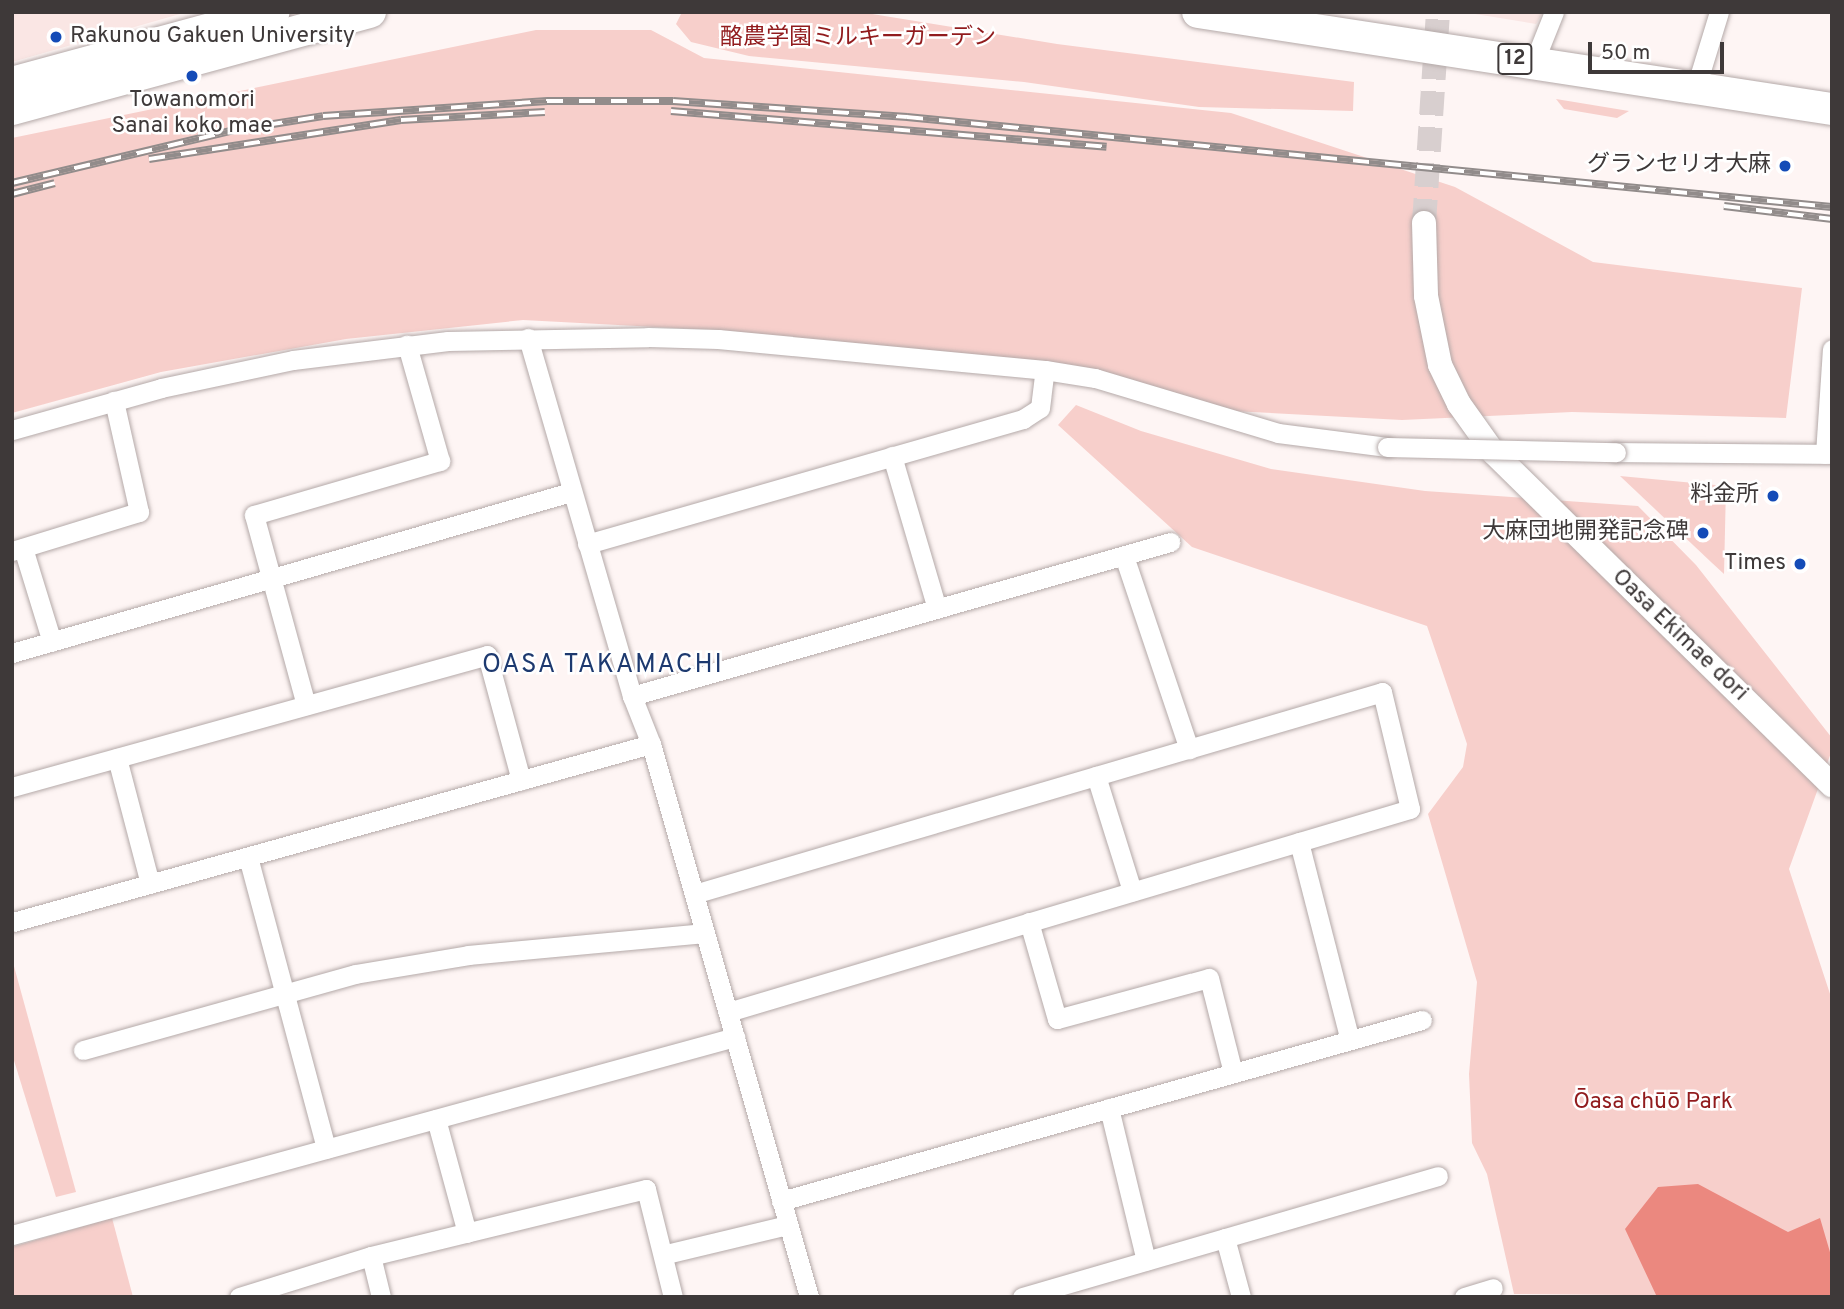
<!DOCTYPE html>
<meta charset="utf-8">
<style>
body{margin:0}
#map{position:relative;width:1844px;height:1309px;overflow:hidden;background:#fef5f4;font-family:Overpass,"Noto Sans JP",sans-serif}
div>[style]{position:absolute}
.built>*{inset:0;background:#fae6e4}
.green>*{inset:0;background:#f7cfcb}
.water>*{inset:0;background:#eb887f}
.tertiary-tunnel>*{height:24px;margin-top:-12px;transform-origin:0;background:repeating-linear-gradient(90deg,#d8cfcf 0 24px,transparent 0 36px)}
.roads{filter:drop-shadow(0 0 2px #b4a9a8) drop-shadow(0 0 2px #b4a9a8)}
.minor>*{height:19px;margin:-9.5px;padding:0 9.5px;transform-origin:9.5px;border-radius:9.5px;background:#fff}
.tertiary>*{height:24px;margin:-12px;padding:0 12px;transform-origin:12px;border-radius:12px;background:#fff}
.trunk>*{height:32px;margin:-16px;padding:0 16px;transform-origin:16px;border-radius:16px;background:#fff}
.rail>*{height:8px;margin-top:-4px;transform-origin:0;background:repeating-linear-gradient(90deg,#fff 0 16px,#928c8b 0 32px);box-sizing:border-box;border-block:2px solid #928c8b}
.bridges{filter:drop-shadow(0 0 2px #b4a9a8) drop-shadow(0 0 2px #b4a9a8)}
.minor-bridge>*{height:19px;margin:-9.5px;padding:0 9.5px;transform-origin:9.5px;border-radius:9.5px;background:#fff}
.dots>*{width:19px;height:19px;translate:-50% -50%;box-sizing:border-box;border:4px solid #fff;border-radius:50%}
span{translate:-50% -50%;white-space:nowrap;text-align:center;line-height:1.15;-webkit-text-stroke:5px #fff;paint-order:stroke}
.shield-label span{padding:2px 5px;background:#fff;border:2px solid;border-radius:5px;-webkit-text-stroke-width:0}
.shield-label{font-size:21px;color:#3e3939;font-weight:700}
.poi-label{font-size:23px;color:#3e3939}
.left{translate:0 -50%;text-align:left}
.right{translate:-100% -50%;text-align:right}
.park-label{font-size:23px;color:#911b1d}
.street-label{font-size:23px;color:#3e3939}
.quarter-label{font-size:26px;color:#1d396f;letter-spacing:2px}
.frame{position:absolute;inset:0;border:14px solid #3e3939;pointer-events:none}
.scale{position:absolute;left:1588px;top:42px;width:136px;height:32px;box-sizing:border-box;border:4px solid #3e3939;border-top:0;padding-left:9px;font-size:21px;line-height:24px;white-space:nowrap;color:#3e3939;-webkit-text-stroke:5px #fff;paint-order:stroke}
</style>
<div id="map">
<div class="built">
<i style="clip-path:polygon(12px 12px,187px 12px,12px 62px)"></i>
<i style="clip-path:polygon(1463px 12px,1543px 12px,1536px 24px)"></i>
</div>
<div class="green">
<i style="clip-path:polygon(682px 12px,860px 12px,1057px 44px,1354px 82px,1353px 111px,1199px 107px,1024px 82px,749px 56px,691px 42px,676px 24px)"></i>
<i style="clip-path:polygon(536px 30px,651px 30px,704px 58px,1231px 113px,1455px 187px,1593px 262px,1802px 288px,1786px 418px,1572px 412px,1402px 420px,1232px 411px,1040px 375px,694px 329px,523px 320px,346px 339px,161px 372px,12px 413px,12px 138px)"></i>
<i style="clip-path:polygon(1556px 99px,1629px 111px,1617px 118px,1564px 109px)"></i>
<i style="clip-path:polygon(1076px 405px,1141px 431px,1271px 469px,1425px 491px,1638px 506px,1696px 565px,1832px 738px,1832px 750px,1789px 869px,1832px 1000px,1832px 1297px,1514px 1294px,1487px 1174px,1472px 1143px,1469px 1074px,1477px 982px,1428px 814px,1463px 767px,1467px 744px,1427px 626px,1192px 547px,1058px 425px)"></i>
<i style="clip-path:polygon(1620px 476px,1726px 486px,1724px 574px,1711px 562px)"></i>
<i style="clip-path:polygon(12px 959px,76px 1192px,56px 1197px,12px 1054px)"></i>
<i style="clip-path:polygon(112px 1218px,133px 1297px,12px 1297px,12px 1247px)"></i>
</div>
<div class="water">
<i style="clip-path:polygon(1698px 1184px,1788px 1232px,1820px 1218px,1832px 1259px,1832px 1297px,1657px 1297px,1625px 1229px,1658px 1187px)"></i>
</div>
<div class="tertiary-tunnel">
<i style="left:1424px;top:223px;width:211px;rotate:-86.2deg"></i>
</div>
<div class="roads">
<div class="minor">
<i style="left:1534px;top:62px;width:54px;rotate:-68.2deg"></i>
<i style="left:1696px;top:87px;width:78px;rotate:-73deg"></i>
<i style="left:528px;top:338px;width:373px;rotate:73.8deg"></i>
<i style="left:632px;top:696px;width:52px;rotate:68.4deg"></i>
<i style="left:651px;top:744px;width:575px;rotate:74.05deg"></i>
<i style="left:12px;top:430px;width:155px;rotate:-15.7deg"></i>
<i style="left:161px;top:388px;width:135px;rotate:-12deg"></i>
<i style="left:293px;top:360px;width:156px;rotate:-7deg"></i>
<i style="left:448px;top:341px;width:200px;rotate:-1.1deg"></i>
<i style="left:648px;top:337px;width:70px;rotate:1.6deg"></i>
<i style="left:718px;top:339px;width:328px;rotate:5.4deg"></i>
<i style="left:1045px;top:370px;width:51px;rotate:9.1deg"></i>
<i style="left:1095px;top:378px;width:191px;rotate:16.7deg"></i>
<i style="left:1278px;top:433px;width:110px;rotate:7.3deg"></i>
<i style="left:1616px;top:452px;width:216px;rotate:0.5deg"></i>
<i style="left:1825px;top:454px;width:105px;rotate:-86.2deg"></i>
<i style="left:892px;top:456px;width:159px;rotate:73.6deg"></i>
<i style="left:587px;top:544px;width:454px;rotate:-16deg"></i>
<i style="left:1023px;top:419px;width:20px;rotate:-33deg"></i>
<i style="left:1040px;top:408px;width:38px;rotate:-83deg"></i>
<i style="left:23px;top:548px;width:98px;rotate:72.9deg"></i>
<i style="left:12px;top:551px;width:133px;rotate:-17.1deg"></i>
<i style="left:139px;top:512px;width:114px;rotate:-102.7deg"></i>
<i style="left:1124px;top:556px;width:204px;rotate:71.4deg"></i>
<i style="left:12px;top:653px;width:582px;rotate:-16.07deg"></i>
<i style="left:632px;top:696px;width:560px;rotate:-15.97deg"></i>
<i style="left:306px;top:705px;width:197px;rotate:-105.3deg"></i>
<i style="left:254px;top:515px;width:194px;rotate:-16.2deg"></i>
<i style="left:440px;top:461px;width:121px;rotate:-105.9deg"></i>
<i style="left:117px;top:758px;width:130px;rotate:75.3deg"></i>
<i style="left:1096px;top:776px;width:121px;rotate:72.6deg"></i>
<i style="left:12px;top:787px;width:493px;rotate:-15.5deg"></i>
<i style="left:487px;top:655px;width:130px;rotate:74.8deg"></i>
<i style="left:1299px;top:842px;width:204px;rotate:75.6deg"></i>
<i style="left:248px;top:857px;width:302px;rotate:75deg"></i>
<i style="left:694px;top:894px;width:717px;rotate:-16.36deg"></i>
<i style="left:1382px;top:692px;width:120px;rotate:76.5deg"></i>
<i style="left:1410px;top:809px;width:712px;rotate:163.42deg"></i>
<i style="left:13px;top:922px;width:662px;rotate:-15.59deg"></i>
<i style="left:1029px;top:922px;width:101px;rotate:73.9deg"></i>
<i style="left:1057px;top:1019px;width:157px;rotate:-15.1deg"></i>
<i style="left:1209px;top:978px;width:98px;rotate:75.8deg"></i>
<i style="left:83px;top:1050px;width:282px;rotate:-15.6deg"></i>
<i style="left:355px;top:974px;width:115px;rotate:-9.5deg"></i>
<i style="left:468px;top:955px;width:238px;rotate:-5.3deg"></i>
<i style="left:1109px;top:1108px;width:157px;rotate:76.4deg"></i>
<i style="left:436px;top:1119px;width:118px;rotate:74.8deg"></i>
<i style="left:781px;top:1201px;width:666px;rotate:-15.77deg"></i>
<i style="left:12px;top:1235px;width:750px;rotate:-15.32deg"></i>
<i style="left:1225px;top:1238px;width:61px;rotate:74.8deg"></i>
<i style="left:666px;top:1254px;width:125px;rotate:-13.4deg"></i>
<i style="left:371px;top:1256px;width:42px;rotate:76.3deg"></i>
<i style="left:239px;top:1297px;width:138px;rotate:-17.3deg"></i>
<i style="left:371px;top:1256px;width:283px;rotate:-13.7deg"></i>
<i style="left:646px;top:1189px;width:111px;rotate:76deg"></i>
<i style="left:1022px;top:1297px;width:433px;rotate:-16.2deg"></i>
<i style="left:1464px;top:1297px;width:30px;rotate:-17deg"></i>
</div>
<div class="tertiary">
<i style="left:1424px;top:223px;width:73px;rotate:88.4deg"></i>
<i style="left:1426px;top:296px;width:70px;rotate:78.5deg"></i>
<i style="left:1440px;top:365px;width:43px;rotate:64deg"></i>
<i style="left:1459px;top:404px;width:60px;rotate:54.5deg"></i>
<i style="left:1494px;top:453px;width:474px;rotate:44.5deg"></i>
</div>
<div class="trunk">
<i style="left:1198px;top:12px;width:641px;rotate:8.7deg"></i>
<i style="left:12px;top:83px;width:271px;rotate:-15.2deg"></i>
<i style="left:12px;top:109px;width:371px;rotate:-15.2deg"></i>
</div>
</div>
<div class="rail">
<i style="left:671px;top:111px;width:437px;rotate:4.7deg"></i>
<i style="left:149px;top:159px;width:255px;rotate:-8.8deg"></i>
<i style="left:401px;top:120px;width:144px;rotate:-3.2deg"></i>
<i style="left:12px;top:183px;width:229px;rotate:-13.4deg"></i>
<i style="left:235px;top:130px;width:89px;rotate:-9deg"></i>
<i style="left:323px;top:116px;width:225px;rotate:-3.8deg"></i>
<i style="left:547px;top:101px;width:126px"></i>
<i style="left:673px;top:101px;width:235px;rotate:3.9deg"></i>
<i style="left:907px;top:117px;width:929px;rotate:5.56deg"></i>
<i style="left:12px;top:194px;width:44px;rotate:-14.3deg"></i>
<i style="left:1724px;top:206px;width:109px;rotate:6.9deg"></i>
</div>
<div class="bridges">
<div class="minor-bridge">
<i style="left:1387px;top:447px;width:229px;rotate:1.3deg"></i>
</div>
</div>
<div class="dots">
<i style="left:56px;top:37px;background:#144bb7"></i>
<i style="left:192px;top:76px;background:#144bb7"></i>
<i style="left:1785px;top:166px;background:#144bb7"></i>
<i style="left:1773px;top:496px;background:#144bb7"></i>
<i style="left:1703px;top:533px;background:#144bb7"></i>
<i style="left:1800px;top:564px;background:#144bb7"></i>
</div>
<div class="shield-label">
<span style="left:1515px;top:59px">12</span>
</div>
<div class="poi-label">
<span class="left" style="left:70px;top:37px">Rakunou Gakuen University</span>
<span style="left:192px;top:114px">Towanomori<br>Sanai koko mae</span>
<span class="right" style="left:1771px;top:166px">グランセリオ大麻</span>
<span class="right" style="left:1759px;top:496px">料金所</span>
<span class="right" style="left:1689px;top:533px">大麻団地開発記念碑</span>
<span class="right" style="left:1786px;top:564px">Times</span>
</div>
<div class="park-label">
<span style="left:858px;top:39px">酪農学園ミルキーガーデン</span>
<span style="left:1653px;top:1103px">Ōasa chūō Park</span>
</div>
<div class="street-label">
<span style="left:1679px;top:636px;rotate:44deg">Oasa Ekimae dori</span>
</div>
<div class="quarter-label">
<span style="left:603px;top:666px">OASA TAKAMACHI</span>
</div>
<div class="frame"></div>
<div class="scale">50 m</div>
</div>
